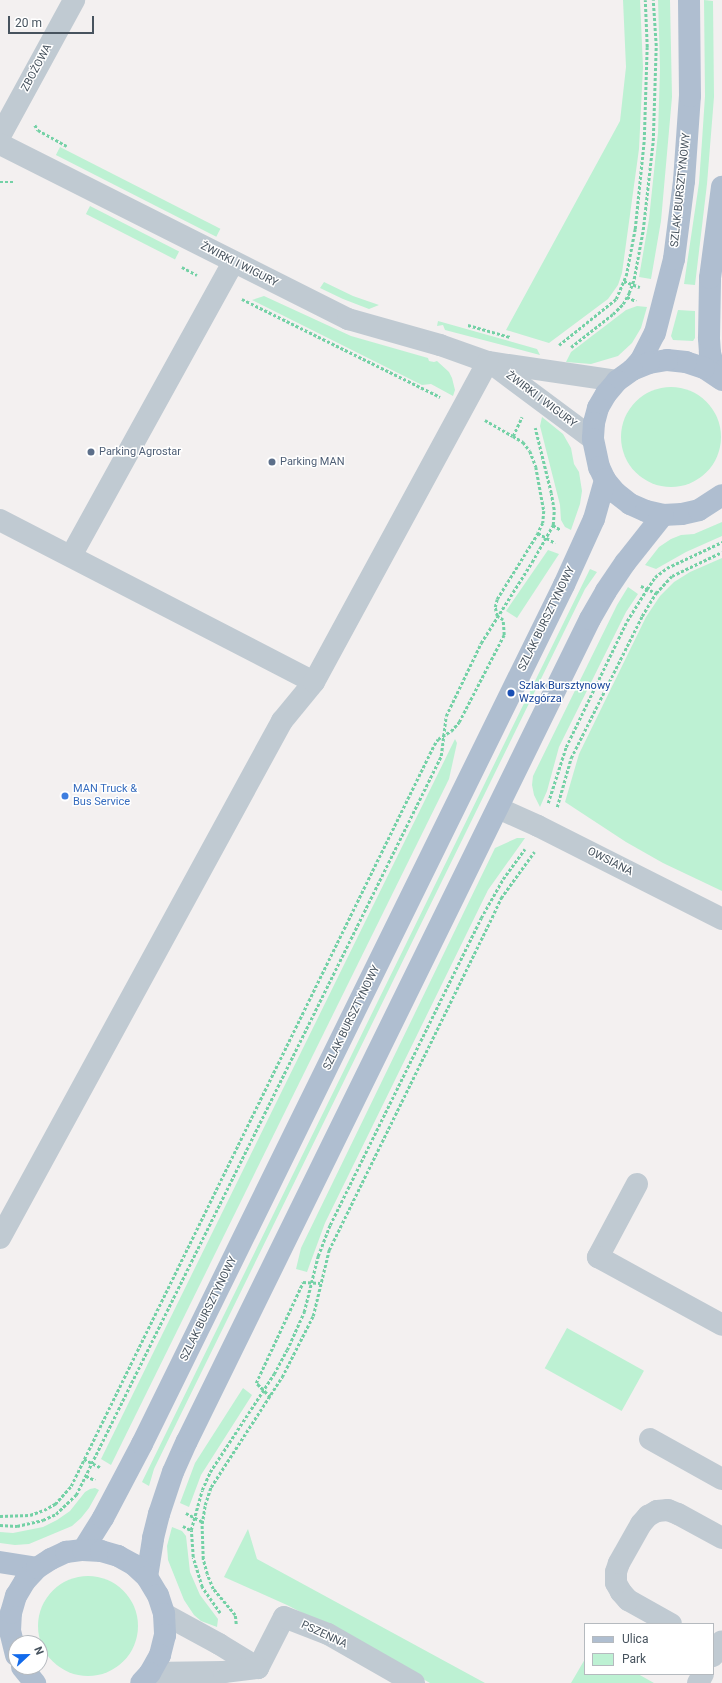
<!DOCTYPE html>
<meta charset="utf-8">
<style>
body{margin:0}
#map{position:relative;width:722px;height:1683px;overflow:hidden;background:#f3f0f0;font-family:Roboto,sans-serif}
div>[style]{position:absolute}
.green>*{inset:0;background:#bdf1d3;transform-origin:0 0}
.round{border-radius:50%}
.path>*{height:2.5px;margin-top:-1.25px;transform-origin:0;background:repeating-linear-gradient(90deg,#74d1a6 0 3px,transparent 0 5px)}
.minor>*{height:22px;margin:-11px;padding:0 11px;transform-origin:11px;border-radius:11px;background:#c0cad2}
.major>*{height:22px;margin:-11px;padding:0 11px;transform-origin:11px;border-radius:11px;background:#afbed0}
.dots>*{width:11px;height:11px;translate:-50% -50%;box-sizing:border-box;border:2px solid #fff;border-radius:50%}
span{translate:-50% -50%;white-space:nowrap;text-align:center;line-height:1.15;-webkit-text-stroke:3px #fff;paint-order:stroke}
.street-label{font-size:11px;color:#47535e}
.service-label{font-size:11px;color:#4e5e75}
.left{translate:0 -50%;text-align:left}
.transit-label{font-size:11px;color:#164399}
.shop-label{font-size:11px;color:#366cbe}
.legend{position:absolute;left:584px;top:1623px;width:130px;height:52px;box-sizing:border-box;background:#fff;border:1px solid #b5babf;margin:0;padding:5px 7px;list-style:none;font-size:12px;color:#47535e}
.legend li{display:flex;align-items:center;gap:8px;height:20px}
.legend b{width:20px;border:1px solid #b5babf}
.north{position:absolute;left:8px;top:1635px;width:40px;height:40px;box-sizing:border-box;background:#fff;border:1px solid #b5babf;border-radius:50%;rotate:68deg;font-size:11px;font-weight:700;line-height:16px;text-align:center;color:#47535e}
.north::after{content:'';display:block;margin:auto;width:14px;height:18px;background:#126aeb;clip-path:polygon(50% 0,100% 100%,50% 72%,0 100%)}
.scale{position:absolute;left:8px;top:16px;width:86px;height:18px;box-sizing:border-box;border:2px solid #47535e;border-top:0;padding-left:5px;font-size:12px;line-height:14px;white-space:nowrap;color:#47535e;-webkit-text-stroke:3px #fff;paint-order:stroke}
</style>
<div id="map">
<div class="green">
<i style="clip-path:polygon(623px 0,640px 0,643px 67px,639px 149px,622px 273px,618px 285px,608px 299px,549px 343px,506px 330px,620px 121px,626px 67px)"></i>
<i style="clip-path:polygon(658px 0,670px 0,672px 97px,661px 221px,651px 279px,639px 277px,649px 219px,658px 133px,660px 69px)"></i>
<i style="clip-path:polygon(704px 0,713px 1px,714px 97px,707px 184px,695px 285px,684px 284px,699px 183px,702px 141px,705px 96px)"></i>
<i style="left:60px;top:147px;width:180px;height:9px;rotate:27deg"></i>
<i style="left:90px;top:206px;width:100px;height:9px;rotate:27deg"></i>
<i style="clip-path:polygon(324px 282px,353px 296px,379px 305px,369px 309px,343px 299px,320px 288px)"></i>
<i style="clip-path:polygon(264px 296px,351px 336px,428px 358px,429px 361px,434px 362px,437px 361px,449px 372px,452px 378px,455px 390px,453px 396px,431px 384px,422px 385px,252px 300px)"></i>
<i style="clip-path:polygon(637px 306px,647px 307px,641px 328px,632px 343px,618px 356px,591px 364px,566px 362px,571px 352px,626px 310px)"></i>
<i style="clip-path:polygon(678px 310px,695px 311px,695px 338px,693px 341px,673px 340px,671px 336px)"></i>
<i style="clip-path:polygon(438px 321px,537px 349px,540px 355px,445px 330px,443px 325px,437px 326px)"></i>
<i class="round" style="left:621px;top:387px;width:100px;height:100px"></i>
<i style="clip-path:polygon(542px 417px,563px 434px,571px 448px,574px 464px,579px 472px,582px 491px,580px 504px,571px 530px,565px 527px,561px 520px,560px 505px,540px 426px)"></i>
<i style="clip-path:polygon(722px 522px,722px 536px,686px 552px,656px 569px,645px 565px,659px 547px,671px 539px,681px 535px,694px 534px)"></i>
<i style="clip-path:polygon(548px 550px,559px 554px,517px 618px,506px 611px)"></i>
<i style="clip-path:polygon(722px 558px,722px 891px,663px 863px,626px 842px,565px 802px,579px 754px,646px 617px,660px 596px,674px 582px,690px 572px)"></i>
<i style="clip-path:polygon(590px 569px,597px 572px,585px 589px,154px 1469px,149px 1486px,142px 1482px)"></i>
<i style="clip-path:polygon(628px 587px,638px 594px,626px 612px,559px 747px,547px 791px,540px 807px,534px 795px,532px 785px,533px 776px,617px 605px)"></i>
<i style="clip-path:polygon(455px 739px,457px 743px,449px 779px,111px 1465px,101px 1459px)"></i>
<i style="clip-path:polygon(517px 838px,525px 838px,488px 890px,325px 1223px,307px 1272px,296px 1269px,301px 1248px,495px 848px)"></i>
<i style="left:567px;top:1328px;width:88px;height:46px;rotate:29deg"></i>
<i style="clip-path:polygon(243px 1388px,252px 1395px,201px 1475px,189px 1507px,180px 1503px,195px 1463px)"></i>
<i style="clip-path:polygon(95px 1488px,99px 1490px,89px 1508px,81px 1518px,72px 1526px,29px 1544px,15px 1545px,0 1543px,0 1532px,13px 1533px,43px 1527px,57px 1520px,70px 1511px,85px 1492px,90px 1489px)"></i>
<i style="clip-path:polygon(172px 1527px,182px 1531px,186px 1536px,190px 1572px,200px 1595px,218px 1619px,217px 1627px,201px 1621px,194px 1615px,184px 1600px,168px 1560px,167px 1546px)"></i>
<i style="clip-path:polygon(248px 1529px,257px 1559px,485px 1683px,430px 1683px,330px 1627px,287px 1605px,224px 1577px)"></i>
<i class="round" style="left:38px;top:1576px;width:100px;height:100px"></i>
<i style="clip-path:polygon(585px 1659px,585px 1674px,638px 1674px,654px 1683px,571px 1683px)"></i>
</div>
<div class="path">
<i style="left:35px;top:125px;width:6px;rotate:59deg"></i>
<i style="left:38px;top:130px;width:33px;rotate:29deg"></i>
<i style="left:0;top:182px;width:13px"></i>
<i style="left:182px;top:267px;width:17px;rotate:28deg"></i>
<i style="left:624px;top:281px;width:17px;rotate:21deg"></i>
<i style="left:627px;top:297px;width:10px;rotate:24deg"></i>
<i style="left:242px;top:299px;width:221px;rotate:26.3deg"></i>
<i style="left:468px;top:325px;width:44px;rotate:15.9deg"></i>
<i style="left:559px;top:345px;width:73px;rotate:-38.9deg"></i>
<i style="left:616px;top:299px;width:25px;rotate:-67deg"></i>
<i style="left:626px;top:276px;width:48px;rotate:-79.2deg"></i>
<i style="left:635px;top:229px;width:89px;rotate:-84.2deg"></i>
<i style="left:644px;top:140px;width:93px;rotate:-88.2deg"></i>
<i style="left:647px;top:47px;width:47px;rotate:-92.4deg"></i>
<i style="left:571px;top:347px;width:53px;rotate:-38.2deg"></i>
<i style="left:613px;top:314px;width:14px;rotate:-45deg"></i>
<i style="left:623px;top:304px;width:13px;rotate:-61deg"></i>
<i style="left:629px;top:293px;width:15px;rotate:-70deg"></i>
<i style="left:634px;top:279px;width:50px;rotate:-79.6deg"></i>
<i style="left:643px;top:230px;width:90px;rotate:-83.6deg"></i>
<i style="left:653px;top:141px;width:95px;rotate:-88.2deg"></i>
<i style="left:656px;top:46px;width:46px;rotate:-93.7deg"></i>
<i style="left:485px;top:420px;width:32px;rotate:30deg"></i>
<i style="left:513px;top:436px;width:21px;rotate:-65deg"></i>
<i style="left:513px;top:436px;width:12px;rotate:31deg"></i>
<i style="left:523px;top:442px;width:11px;rotate:52deg"></i>
<i style="left:530px;top:451px;width:17px;rotate:69deg"></i>
<i style="left:536px;top:467px;width:45px;rotate:79.7deg"></i>
<i style="left:544px;top:511px;width:12px;rotate:95deg"></i>
<i style="left:543px;top:523px;width:11px;rotate:117deg"></i>
<i style="left:538px;top:533px;width:20px;rotate:30deg"></i>
<i style="left:553px;top:525px;width:9px;rotate:32deg"></i>
<i style="left:641px;top:586px;width:17px;rotate:25deg"></i>
<i style="left:656px;top:593px;width:23px;rotate:-47deg"></i>
<i style="left:672px;top:576px;width:55px;rotate:-25.6deg"></i>
<i style="left:548px;top:803px;width:59px;rotate:-72.2deg"></i>
<i style="left:566px;top:747px;width:140px;rotate:-64.2deg"></i>
<i style="left:627px;top:621px;width:38px;rotate:-58deg"></i>
<i style="left:647px;top:589px;width:14px;rotate:-56deg"></i>
<i style="left:655px;top:577px;width:15px;rotate:-37deg"></i>
<i style="left:667px;top:568px;width:61px;rotate:-25.3deg"></i>
<i style="left:557px;top:807px;width:51px;rotate:-74.1deg"></i>
<i style="left:571px;top:758px;width:159px;rotate:-63.4deg"></i>
<i style="left:642px;top:616px;width:27px;rotate:-59deg"></i>
<i style="left:270px;top:1397px;width:20px;rotate:-135deg"></i>
<i style="left:256px;top:1383px;width:111px;rotate:-65deg"></i>
<i style="left:303px;top:1282px;width:17px;rotate:3deg"></i>
<i style="left:84px;top:1459px;width:18px;rotate:27deg"></i>
<i style="left:86px;top:1476px;width:10px;rotate:24deg"></i>
<i style="left:186px;top:1513px;width:19px;rotate:28deg"></i>
<i style="left:0;top:1516px;width:30px;rotate:-2deg"></i>
<i style="left:30px;top:1515px;width:15px;rotate:-20deg"></i>
<i style="left:44px;top:1510px;width:13px;rotate:-29deg"></i>
<i style="left:55px;top:1504px;width:24px;rotate:-48deg"></i>
<i style="left:71px;top:1486px;width:825px;rotate:-63.9deg"></i>
<i style="left:434px;top:745px;width:7px;rotate:-56deg"></i>
<i style="left:438px;top:739px;width:15px;rotate:-32deg"></i>
<i style="left:451px;top:731px;width:12px;rotate:-48deg"></i>
<i style="left:459px;top:722px;width:98px;rotate:-62.7deg"></i>
<i style="left:504px;top:635px;width:15px;rotate:-94deg"></i>
<i style="left:503px;top:620px;width:7px;rotate:-146deg"></i>
<i style="left:497px;top:616px;width:9px;rotate:-103deg"></i>
<i style="left:495px;top:607px;width:8px;rotate:-76deg"></i>
<i style="left:497px;top:599px;width:78px;rotate:-58.2deg"></i>
<i style="left:0;top:1525px;width:17px;rotate:3deg"></i>
<i style="left:17px;top:1526px;width:27px;rotate:-13deg"></i>
<i style="left:43px;top:1520px;width:14px;rotate:-25deg"></i>
<i style="left:56px;top:1514px;width:28px;rotate:-44deg"></i>
<i style="left:76px;top:1495px;width:824px;rotate:-63.71deg"></i>
<i style="left:441px;top:756px;width:40px;rotate:-82.9deg"></i>
<i style="left:446px;top:716px;width:81px;rotate:-64.4deg"></i>
<i style="left:481px;top:643px;width:96px;rotate:-57.8deg"></i>
<i style="left:532px;top:562px;width:43px;rotate:-60.4deg"></i>
<i style="left:553px;top:525px;width:15px;rotate:-86deg"></i>
<i style="left:554px;top:510px;width:17px;rotate:-100deg"></i>
<i style="left:551px;top:493px;width:67px;rotate:-103.8deg"></i>
<i style="left:183px;top:1526px;width:9px;rotate:27deg"></i>
<i style="left:220px;top:1613px;width:32px;rotate:-125deg"></i>
<i style="left:202px;top:1587px;width:31px;rotate:-107deg"></i>
<i style="left:193px;top:1557px;width:27px;rotate:-94deg"></i>
<i style="left:191px;top:1530px;width:41px;rotate:-74.6deg"></i>
<i style="left:202px;top:1490px;width:20px;rotate:-66deg"></i>
<i style="left:210px;top:1472px;width:117px;rotate:-56.9deg"></i>
<i style="left:274px;top:1374px;width:27px;rotate:-62deg"></i>
<i style="left:287px;top:1350px;width:42px;rotate:-65.9deg"></i>
<i style="left:304px;top:1312px;width:58px;rotate:-76deg"></i>
<i style="left:318px;top:1256px;width:33px;rotate:-69deg"></i>
<i style="left:330px;top:1225px;width:342px;rotate:-63.8deg"></i>
<i style="left:481px;top:918px;width:45px;rotate:-60.6deg"></i>
<i style="left:503px;top:879px;width:37px;rotate:-54deg"></i>
<i style="left:236px;top:1624px;width:9px;rotate:-96deg"></i>
<i style="left:235px;top:1615px;width:34px;rotate:-130deg"></i>
<i style="left:213px;top:1589px;width:16px;rotate:-112deg"></i>
<i style="left:207px;top:1574px;width:16px;rotate:-105deg"></i>
<i style="left:203px;top:1559px;width:35px;rotate:-92deg"></i>
<i style="left:202px;top:1524px;width:19px;rotate:-81deg"></i>
<i style="left:205px;top:1505px;width:19px;rotate:-72deg"></i>
<i style="left:211px;top:1487px;width:131px;rotate:-57.2deg"></i>
<i style="left:282px;top:1377px;width:68px;rotate:-63.1deg"></i>
<i style="left:313px;top:1316px;width:68px;rotate:-76.4deg"></i>
<i style="left:329px;top:1250px;width:375px;rotate:-63.9deg"></i>
<i style="left:494px;top:913px;width:17px;rotate:-65deg"></i>
<i style="left:501px;top:898px;width:57px;rotate:-54.3deg"></i>
</div>
<div class="minor">
<i style="left:0;top:136px;width:155px;rotate:-61.4deg"></i>
<i style="left:0;top:144px;width:390px;rotate:26.7deg"></i>
<i style="left:348px;top:319px;width:96px;rotate:15.8deg"></i>
<i style="left:440px;top:345px;width:51px;rotate:19.5deg"></i>
<i style="left:488px;top:362px;width:130px;rotate:8.4deg"></i>
<i style="left:491px;top:363px;width:127px;rotate:36.7deg"></i>
<i style="left:0;top:520px;width:353px;rotate:27.3deg"></i>
<i style="left:71px;top:556px;width:336px;rotate:-61.1deg"></i>
<i style="left:498px;top:808px;width:44px;rotate:24.2deg"></i>
<i style="left:538px;top:826px;width:206px;rotate:26.8deg"></i>
<i style="left:637px;top:1184px;width:83px;rotate:118.1deg"></i>
<i style="left:598px;top:1257px;width:141px;rotate:28.7deg"></i>
<i style="left:0;top:1238px;width:589px;rotate:-61.39deg"></i>
<i style="left:282px;top:721px;width:50px;rotate:-50.6deg"></i>
<i style="left:314px;top:682px;width:364px;rotate:-61.5deg"></i>
<i style="left:650px;top:1439px;width:82px;rotate:29.1deg"></i>
<i style="left:164px;top:1614px;width:63px;rotate:28.6deg"></i>
<i style="left:219px;top:1644px;width:46px;rotate:31.6deg"></i>
<i style="left:671px;top:1624px;width:49px;rotate:-150.8deg"></i>
<i style="left:628px;top:1600px;width:11px;rotate:-131deg"></i>
<i style="left:621px;top:1592px;width:10px;rotate:-119deg"></i>
<i style="left:616px;top:1583px;width:11px;rotate:-90deg"></i>
<i style="left:616px;top:1572px;width:9px;rotate:-72deg"></i>
<i style="left:619px;top:1563px;width:45px;rotate:-60.6deg"></i>
<i style="left:641px;top:1524px;width:11px;rotate:-49deg"></i>
<i style="left:648px;top:1516px;width:10px;rotate:-29deg"></i>
<i style="left:657px;top:1511px;width:11px;rotate:-5deg"></i>
<i style="left:668px;top:1510px;width:11px;rotate:22deg"></i>
<i style="left:678px;top:1514px;width:50px;rotate:28.6deg"></i>
<i style="left:713px;top:1656px;width:17px;rotate:-59deg"></i>
<i style="left:258px;top:1668px;width:57px;rotate:-63deg"></i>
<i style="left:284px;top:1617px;width:47px;rotate:21.1deg"></i>
<i style="left:328px;top:1634px;width:99px;rotate:29.7deg"></i>
<i style="left:150px;top:1673px;width:74px;rotate:-0.8deg"></i>
<i style="left:224px;top:1672px;width:34px;rotate:-7deg"></i>
<i style="left:698px;top:1683px;width:10px;rotate:-61deg"></i>
</div>
<div class="major">
<i style="left:632px;top:370px;width:13px;rotate:-48deg"></i>
<i style="left:641px;top:360px;width:30px;rotate:-63deg"></i>
<i style="left:655px;top:333px;width:76px;rotate:-75.6deg"></i>
<i style="left:674px;top:259px;width:79px;rotate:-82.7deg"></i>
<i style="left:684px;top:181px;width:85px;rotate:-86deg"></i>
<i style="left:690px;top:96px;width:96px;rotate:-90.6deg"></i>
<i style="left:720px;top:378px;width:12px;rotate:-121deg"></i>
<i style="left:714px;top:368px;width:16px;rotate:-105deg"></i>
<i style="left:710px;top:353px;width:15px;rotate:-94deg"></i>
<i style="left:709px;top:338px;width:60px;rotate:-89deg"></i>
<i style="left:710px;top:278px;width:92px;rotate:-82.5deg"></i>
<i style="left:722px;top:380px;width:22px;rotate:-146deg"></i>
<i style="left:704px;top:368px;width:19px;rotate:-162deg"></i>
<i style="left:686px;top:362px;width:19px;rotate:-174deg"></i>
<i style="left:667px;top:360px;width:18px;rotate:171deg"></i>
<i style="left:649px;top:363px;width:18px;rotate:158deg"></i>
<i style="left:632px;top:370px;width:19px;rotate:144deg"></i>
<i style="left:617px;top:381px;width:17px;rotate:130deg"></i>
<i style="left:606px;top:394px;width:16px;rotate:120deg"></i>
<i style="left:598px;top:408px;width:16px;rotate:105deg"></i>
<i style="left:594px;top:423px;width:16px;rotate:94deg"></i>
<i style="left:593px;top:439px;width:29px;rotate:78deg"></i>
<i style="left:599px;top:467px;width:14px;rotate:65deg"></i>
<i style="left:605px;top:480px;width:17px;rotate:50deg"></i>
<i style="left:616px;top:493px;width:18px;rotate:38deg"></i>
<i style="left:630px;top:504px;width:17px;rotate:24deg"></i>
<i style="left:646px;top:511px;width:17px;rotate:13deg"></i>
<i style="left:663px;top:515px;width:19px;rotate:-3deg"></i>
<i style="left:682px;top:514px;width:17px;rotate:-13deg"></i>
<i style="left:699px;top:510px;width:27px;rotate:-33deg"></i>
<i style="left:83px;top:1550px;width:38px;rotate:-58deg"></i>
<i style="left:103px;top:1518px;width:84px;rotate:-62.2deg"></i>
<i style="left:142px;top:1444px;width:957px;rotate:-63.84deg"></i>
<i style="left:564px;top:585px;width:72px;rotate:-65.6deg"></i>
<i style="left:594px;top:519px;width:41px;rotate:-74.2deg"></i>
<i style="left:0;top:1562px;width:37px;rotate:9deg"></i>
<i style="left:147px;top:1577px;width:39px;rotate:-81deg"></i>
<i style="left:153px;top:1538px;width:25px;rotate:-76deg"></i>
<i style="left:159px;top:1514px;width:44px;rotate:-71.6deg"></i>
<i style="left:173px;top:1472px;width:34px;rotate:-66deg"></i>
<i style="left:187px;top:1441px;width:915px;rotate:-63.88deg"></i>
<i style="left:590px;top:619px;width:32px;rotate:-60deg"></i>
<i style="left:606px;top:591px;width:34px;rotate:-56deg"></i>
<i style="left:625px;top:563px;width:61px;rotate:-51.6deg"></i>
<i style="left:16px;top:1655px;width:25px;rotate:-104deg"></i>
<i style="left:10px;top:1631px;width:18px;rotate:-87deg"></i>
<i style="left:11px;top:1613px;width:18px;rotate:-74deg"></i>
<i style="left:16px;top:1596px;width:17px;rotate:-59deg"></i>
<i style="left:25px;top:1581px;width:18px;rotate:-47deg"></i>
<i style="left:37px;top:1568px;width:17px;rotate:-33deg"></i>
<i style="left:51px;top:1559px;width:17px;rotate:-25deg"></i>
<i style="left:66px;top:1552px;width:17px;rotate:-7deg"></i>
<i style="left:83px;top:1550px;width:18px;rotate:3deg"></i>
<i style="left:101px;top:1551px;width:18px;rotate:16deg"></i>
<i style="left:118px;top:1556px;width:18px;rotate:29deg"></i>
<i style="left:134px;top:1565px;width:18px;rotate:43deg"></i>
<i style="left:147px;top:1577px;width:21px;rotate:59deg"></i>
<i style="left:158px;top:1595px;width:20px;rotate:72deg"></i>
<i style="left:164px;top:1614px;width:21px;rotate:87deg"></i>
<i style="left:165px;top:1635px;width:21px;rotate:104deg"></i>
<i style="left:160px;top:1655px;width:21px;rotate:119deg"></i>
<i style="left:150px;top:1673px;width:13px;rotate:132deg"></i>
<i style="left:22px;top:1667px;width:21px;rotate:51deg"></i>
</div>
<div class="dots">
<i style="left:91px;top:452px;background:#5c6f8a"></i>
<i style="left:272px;top:462px;background:#5c6f8a"></i>
<i style="left:511px;top:693px;background:#1a4fb4"></i>
<i style="left:65px;top:796px;background:#3f7fe0"></i>
</div>
<div class="street-label">
<span style="left:37px;top:68px;rotate:-62deg">ZBOŻOWA</span>
<span style="left:681px;top:190px;rotate:-84deg">SZLAK BURSZTYNOWY</span>
<span style="left:239px;top:265px;rotate:27deg">ŻWIRKI I WIGURY</span>
<span style="left:541px;top:400px;rotate:37deg">ŻWIRKI I WIGURY</span>
<span style="left:547px;top:619px;rotate:-64deg">SZLAK BURSZTYNOWY</span>
<span style="left:610px;top:862px;rotate:27deg">OWSIANA</span>
<span style="left:352px;top:1018px;rotate:-64deg">SZLAK BURSZTYNOWY</span>
<span style="left:209px;top:1309px;rotate:-64deg">SZLAK BURSZTYNOWY</span>
<span style="left:324px;top:1635px;rotate:25deg">PSZENNA</span>
</div>
<div class="service-label">
<span class="left" style="left:99px;top:452px">Parking Agrostar</span>
<span class="left" style="left:280px;top:462px">Parking MAN</span>
</div>
<div class="transit-label">
<span class="left" style="left:519px;top:693px">Szlak Bursztynowy<br>Wzgórza</span>
</div>
<div class="shop-label">
<span class="left" style="left:73px;top:796px">MAN Truck &amp;<br>Bus Service</span>
</div>
<ul class="legend">
<li><b style="height:5px;background:#afbed0"></b>Ulica</li>
<li><b style="height:11px;background:#bdf1d3"></b>Park</li>
</ul>
<div class="north">N</div>
<div class="scale">20 m</div>
</div>
